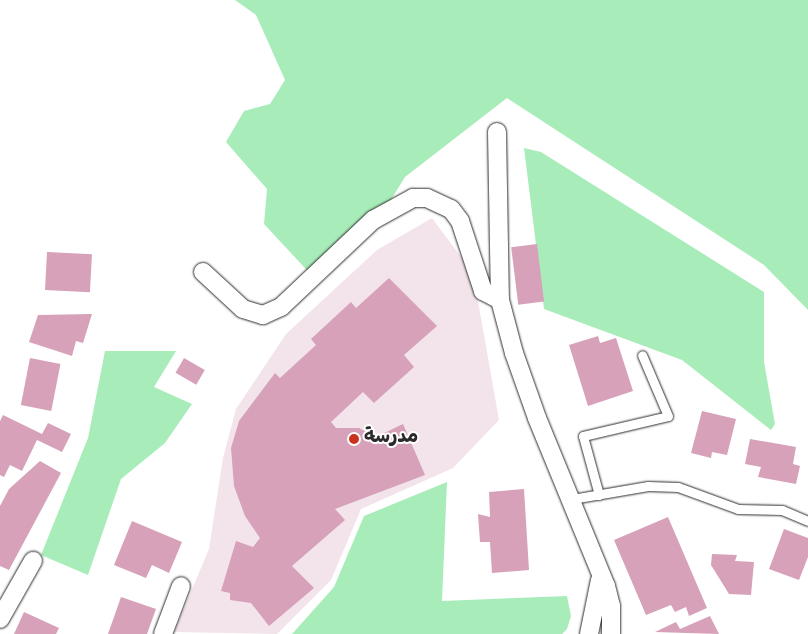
<!DOCTYPE html>
<meta charset="utf-8">
<style>
body{margin:0}
#map{position:relative;width:808px;height:634px;overflow:hidden;background:#fff;font-family:Dekko,"Playpen Sans Arabic",sans-serif}
div>[style]{position:absolute}
.built>*{inset:0;background:#f3e3ea}
.green>*{inset:0;background:#a8edb9}
.building>*{inset:0;background:#d6a1b9;transform-origin:0 0}
.roads{filter:drop-shadow(0 0 1px #2b2b2b) drop-shadow(0 0 1px #2b2b2b)}
.lane>*{height:9px;margin:-4.5px;padding:0 4.5px;transform-origin:4.5px;border-radius:4.5px;background:#fff}
.street>*{height:18px;margin:-9px;padding:0 9px;transform-origin:9px;border-radius:9px;background:#fff}
.dots>*{width:14px;height:14px;translate:-50% -50%;box-sizing:border-box;border:2px solid #fff;border-radius:50%}
span{translate:-50% -50%;white-space:nowrap;text-align:center;line-height:1.15;-webkit-text-stroke:4px #fff;paint-order:stroke}
.poi-label{font-size:19px;color:#2b2b2b;font-weight:700}
.left{translate:0 -50%;text-align:left}
</style>
<div id="map">
<div class="built">
<i style="clip-path:polygon(432px 218px,473px 273px,499px 420px,453px 468px,361px 509px,331px 580px,277px 634px,174px 632px,209px 549px,223px 458px,236px 409px,286px 334px,377px 250px)"></i>
</div>
<div class="green">
<i style="clip-path:polygon(235px 0,808px 0,808px 310px,764px 265px,507px 98px,405px 177px,376px 224px,317px 281px,264px 224px,267px 189px,226px 142px,244px 111px,270px 104px,285px 80px,256px 15px)"></i>
<i style="clip-path:polygon(524px 148px,541px 152px,764px 292px,764px 362px,775px 424px,771px 430px,682px 360px,544px 309px)"></i>
<i style="clip-path:polygon(105px 351px,176px 351px,154px 387px,192px 404px,165px 443px,121px 479px,88px 575px,41px 555px,88px 438px)"></i>
<i style="clip-path:polygon(447px 482px,442px 601px,567px 596px,571px 616px,567px 629px,562px 634px,292px 634px,334px 587px,364px 516px)"></i>
</div>
<div class="building">
<i style="left:537px;top:244px;width:58px;height:26px;rotate:83deg"></i>
<i style="left:47px;top:252px;width:45px;height:38px;rotate:3deg"></i>
<i style="clip-path:polygon(389px 278px,437px 326px,404px 355px,414px 367px,374px 403px,363px 392px,331px 422px,336px 428px,359px 428px,376px 437px,403px 424px,425px 475px,335px 509px,345px 520px,292px 566px,314px 588px,269px 626px,251px 603px,230px 600px,230px 593px,221px 591px,236px 541px,253px 547px,260px 538px,245px 516px,234px 486px,231px 448px,239px 421px,275px 373px,280px 378px,316px 345px,311px 339px,351px 302px,356px 308px)"></i>
<i style="clip-path:polygon(92px 314px,83px 343px,76px 341px,72px 356px,29px 342px,38px 315px)"></i>
<i style="clip-path:polygon(598px 336px,600px 343px,616px 338px,633px 391px,588px 406px,569px 345px)"></i>
<i style="left:30px;top:358px;width:31px;height:48px;rotate:11deg"></i>
<i style="left:184px;top:358px;width:24px;height:17px;rotate:30deg"></i>
<i style="clip-path:polygon(702px 411px,736px 419px,727px 455px,712px 452px,711px 458px,691px 453px)"></i>
<i style="clip-path:polygon(3px 415px,42px 434px,48px 423px,71px 434px,62px 452px,37px 440px,22px 471px,10px 465px,4px 477px,0 475px,0 421px)"></i>
<i style="clip-path:polygon(750px 439px,796px 447px,793px 464px,800px 466px,796px 484px,758px 477px,761px 467px,745px 464px)"></i>
<i style="clip-path:polygon(40px 461px,61px 473px,9px 570px,0 566px,0 506px,9px 489px)"></i>
<i style="clip-path:polygon(524px 489px,529px 570px,492px 573px,490px 542px,480px 542px,478px 514px,490px 517px,489px 492px)"></i>
<i style="clip-path:polygon(668px 517px,707px 608px,689px 616px,686px 607px,675px 612px,671px 605px,646px 615px,614px 540px)"></i>
<i style="clip-path:polygon(132px 521px,182px 542px,169px 573px,152px 565px,146px 578px,114px 565px)"></i>
<i style="clip-path:polygon(784px 529px,808px 538px,808px 557px,799px 580px,769px 569px)"></i>
<i style="clip-path:polygon(712px 554px,737px 555px,735px 561px,754px 562px,751px 595px,729px 594px,711px 565px)"></i>
<i style="clip-path:polygon(121px 597px,156px 609px,147px 634px,108px 634px)"></i>
<i style="clip-path:polygon(24px 612px,59px 628px,56px 634px,14px 634px)"></i>
<i style="clip-path:polygon(710px 616px,719px 634px,655px 632px,676px 622px,680px 629px)"></i>
</div>
<div class="roads">
<div class="lane">
<i style="left:599px;top:495px;width:61px;rotate:-105.2deg"></i>
<i style="left:583px;top:436px;width:87px;rotate:-13.2deg"></i>
<i style="left:668px;top:416px;width:66px;rotate:-113.1deg"></i>
<i style="left:572px;top:499px;width:77px;rotate:-9.7deg"></i>
<i style="left:648px;top:486px;width:30px;rotate:2deg"></i>
<i style="left:678px;top:487px;width:64px;rotate:20.1deg"></i>
<i style="left:738px;top:509px;width:44px;rotate:1.3deg"></i>
<i style="left:782px;top:510px;width:28px;rotate:23deg"></i>
</div>
<div class="street">
<i style="left:497px;top:132px;width:168px;rotate:89deg"></i>
<i style="left:500px;top:300px;width:55px;rotate:75.2deg"></i>
<i style="left:514px;top:353px;width:69px;rotate:70.5deg"></i>
<i style="left:537px;top:418px;width:182px;rotate:67.7deg"></i>
<i style="left:606px;top:586px;width:21px;rotate:76deg"></i>
<i style="left:611px;top:606px;width:28px;rotate:90deg"></i>
<i style="left:203px;top:272px;width:54px;rotate:42.8deg"></i>
<i style="left:243px;top:309px;width:21px;rotate:17deg"></i>
<i style="left:263px;top:315px;width:20px;rotate:-24deg"></i>
<i style="left:281px;top:307px;width:127px;rotate:-43.4deg"></i>
<i style="left:373px;top:220px;width:46px;rotate:-28.8deg"></i>
<i style="left:413px;top:198px;width:14px"></i>
<i style="left:427px;top:198px;width:26px;rotate:25deg"></i>
<i style="left:451px;top:209px;width:15px;rotate:53deg"></i>
<i style="left:460px;top:221px;width:74px;rotate:71.8deg"></i>
<i style="left:483px;top:291px;width:19px;rotate:28deg"></i>
<i style="left:0;top:619px;width:67px;rotate:-60.4deg"></i>
<i style="left:163px;top:634px;width:51px;rotate:-69.4deg"></i>
<i style="left:589px;top:634px;width:55px;rotate:-78.5deg"></i>
</div>
</div>
<div class="dots">
<i style="left:354px;top:439px;background:#c8321e"></i>
</div>
<div class="poi-label">
<span class="left" style="left:364px;top:439px">مدرسة</span>
</div>
</div>
